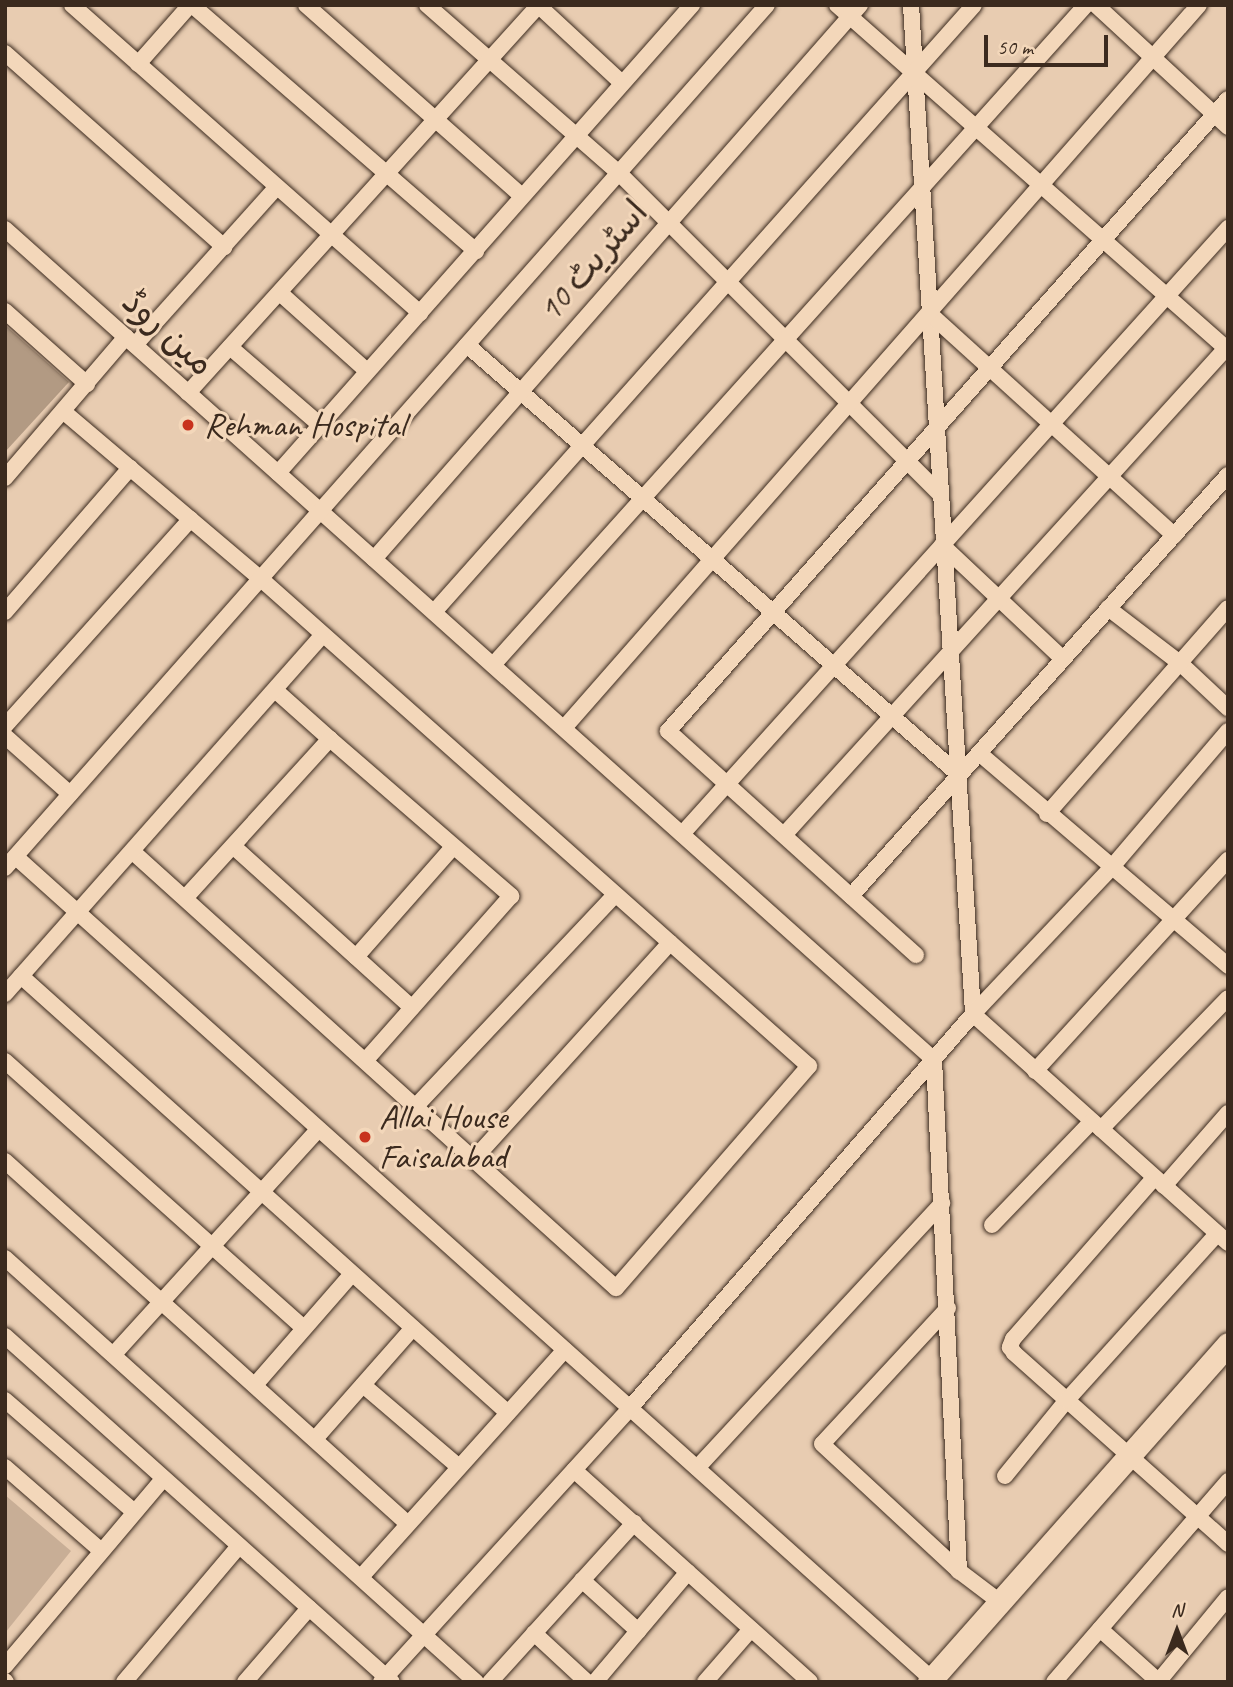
<!DOCTYPE html>
<meta charset="utf-8">
<style>
body{margin:0}
#map{position:relative;width:1233px;height:1687px;overflow:hidden;background:#e8ccb1;font-family:Caveat,"Playpen Sans Arabic",sans-serif}
div>[style]{position:absolute}
.green>*{inset:0;background:#c8ae96}
.building>*{inset:0;background:#b29a83}
.roads{filter:drop-shadow(0 0 2px #3b2a1e) drop-shadow(0 0 2px #3b2a1e)}
.minor>*{height:16px;margin:-8px;padding:0 8px;transform-origin:8px;border-radius:8px;background:#f3d7ba}
.secondary>*{height:23px;margin:-11.5px;padding:0 11.5px;transform-origin:11.5px;border-radius:11.5px;background:#f3d7ba}
.dots>*{width:19px;height:19px;translate:-50% -50%;box-sizing:border-box;border:4px solid #f3d7ba;border-radius:50%}
span{translate:-50% -50%;white-space:nowrap;text-align:center;line-height:1.15;-webkit-text-stroke:6px #f3d7ba;paint-order:stroke}
.street-label{font-size:35px;color:#3b2a1e}
.poi-label{font-size:35px;color:#3b2a1e}
.left{translate:0 -50%;text-align:left}
.frame{position:absolute;inset:0;border:7px solid #3b2a1e;pointer-events:none}
.north{position:absolute;left:1142px;top:1596px;width:70px;height:70px;-webkit-text-stroke:5px #f3d7ba;paint-order:stroke;rotate:0deg;font-size:19px;font-weight:700;line-height:28px;text-align:center;color:#3b2a1e}
.north::after{content:'';display:block;margin:auto;width:24px;height:32px;background:#3b2a1e;clip-path:polygon(50% 0,100% 100%,50% 72%,0 100%)}
.scale{position:absolute;left:984px;top:35px;width:124px;height:32px;box-sizing:border-box;border:4px solid #3b2a1e;border-top:0;padding-left:9px;font-size:21px;line-height:24px;white-space:nowrap;color:#3b2a1e;-webkit-text-stroke:5px #f3d7ba;paint-order:stroke}
</style>
<div id="map">
<div class="green">
<i style="clip-path:polygon(5px 1495px,71px 1551px,5px 1633px)"></i>
</div>
<div class="building">
<i style="clip-path:polygon(5px 325px,69px 382px,5px 452px)"></i>
</div>
<div class="roads">
<div class="minor">
<i style="left:72px;top:5px;width:465px;rotate:41.5deg"></i>
<i style="left:192px;top:5px;width:376px;rotate:40.9deg"></i>
<i style="left:306px;top:5px;width:287px;rotate:41.5deg"></i>
<i style="left:427px;top:5px;width:255px;rotate:41.2deg"></i>
<i style="left:619px;top:173px;width:453px;rotate:45deg"></i>
<i style="left:837px;top:5px;width:521px;rotate:41.42deg"></i>
<i style="left:911px;top:5px;width:1011px;rotate:86.48deg"></i>
<i style="left:973px;top:1014px;width:343px;rotate:41.9deg"></i>
<i style="left:1096px;top:5px;width:180px;rotate:42.7deg"></i>
<i style="left:539px;top:6px;width:113px;rotate:42.9deg"></i>
<i style="left:5px;top:53px;width:293px;rotate:41.5deg"></i>
<i style="left:138px;top:64px;width:79px;rotate:-48.6deg"></i>
<i style="left:5px;top:229px;width:1246px;rotate:41.81deg"></i>
<i style="left:934px;top:1060px;width:512px;rotate:87.2deg"></i>
<i style="left:959px;top:1571px;width:51px;rotate:37.1deg"></i>
<i style="left:280px;top:293px;width:117px;rotate:41.9deg"></i>
<i style="left:5px;top:311px;width:110px;rotate:41.7deg"></i>
<i style="left:929px;top:313px;width:331px;rotate:42.2deg"></i>
<i style="left:135px;top:345px;width:212px;rotate:-48.1deg"></i>
<i style="left:467px;top:345px;width:651px;rotate:41.14deg"></i>
<i style="left:230px;top:347px;width:119px;rotate:40.9deg"></i>
<i style="left:188px;top:393px;width:523px;rotate:-47.87deg"></i>
<i style="left:64px;top:412px;width:258px;rotate:40.3deg"></i>
<i style="left:261px;top:579px;width:733px;rotate:41.63deg"></i>
<i style="left:809px;top:1066px;width:294px;rotate:131deg"></i>
<i style="left:616px;top:1288px;width:651px;rotate:-137.93deg"></i>
<i style="left:278px;top:473px;width:625px;rotate:-48.5deg"></i>
<i style="left:5px;top:478px;width:186px;rotate:-49.4deg"></i>
<i style="left:942px;top:545px;width:166px;rotate:43.3deg"></i>
<i style="left:374px;top:559px;width:737px;rotate:-48.74deg"></i>
<i style="left:1108px;top:608px;width:91px;rotate:37.4deg"></i>
<i style="left:1180px;top:663px;width:66px;rotate:43.2deg"></i>
<i style="left:5px;top:612px;width:191px;rotate:-49deg"></i>
<i style="left:434px;top:612px;width:812px;rotate:-48.34deg"></i>
<i style="left:493px;top:665px;width:887px;rotate:-48.06deg"></i>
<i style="left:275px;top:690px;width:74px;rotate:41.7deg"></i>
<i style="left:5px;top:726px;width:278px;rotate:-48.1deg"></i>
<i style="left:564px;top:728px;width:962px;rotate:-48.71deg"></i>
<i style="left:5px;top:736px;width:87px;rotate:41.7deg"></i>
<i style="left:979px;top:753px;width:328px;rotate:40.5deg"></i>
<i style="left:1047px;top:814px;width:274px;rotate:-48.7deg"></i>
<i style="left:682px;top:834px;width:816px;rotate:-47.98deg"></i>
<i style="left:784px;top:835px;width:660px;rotate:-47.76deg"></i>
<i style="left:233px;top:846px;width:241px;rotate:42.1deg"></i>
<i style="left:16px;top:857px;width:1235px;rotate:41.91deg"></i>
<i style="left:5px;top:868px;width:1151px;rotate:-48.56deg"></i>
<i style="left:851px;top:896px;width:565px;rotate:-48.16deg"></i>
<i style="left:186px;top:897px;width:214px;rotate:-47.7deg"></i>
<i style="left:330px;top:739px;width:240px;rotate:40.9deg"></i>
<i style="left:511px;top:896px;width:219px;rotate:131.5deg"></i>
<i style="left:916px;top:955px;width:334px;rotate:-137.9deg"></i>
<i style="left:668px;top:731px;width:844px;rotate:-48.46deg"></i>
<i style="left:356px;top:957px;width:145px;rotate:-48.6deg"></i>
<i style="left:21px;top:976px;width:654px;rotate:41.9deg"></i>
<i style="left:5px;top:994px;width:478px;rotate:-48.5deg"></i>
<i style="left:5px;top:1061px;width:401px;rotate:41.8deg"></i>
<i style="left:1035px;top:1071px;width:286px;rotate:-47.6deg"></i>
<i style="left:416px;top:1106px;width:290px;rotate:-46.7deg"></i>
<i style="left:1101px;top:1129px;width:182px;rotate:-45.9deg"></i>
<i style="left:474px;top:1159px;width:292px;rotate:-47.8deg"></i>
<i style="left:5px;top:1161px;width:542px;rotate:42.01deg"></i>
<i style="left:1154px;top:1178px;width:214px;rotate:131.2deg"></i>
<i style="left:1013px;top:1339px;width:9px;rotate:111deg"></i>
<i style="left:1010px;top:1347px;width:7px;rotate:56deg"></i>
<i style="left:1014px;top:1353px;width:287px;rotate:41.7deg"></i>
<i style="left:1164px;top:1186px;width:97px;rotate:-48.8deg"></i>
<i style="left:992px;top:1225px;width:144px;rotate:-46.1deg"></i>
<i style="left:5px;top:1258px;width:634px;rotate:41.99deg"></i>
<i style="left:948px;top:1308px;width:185px;rotate:132.8deg"></i>
<i style="left:822px;top:1444px;width:187px;rotate:42.8deg"></i>
<i style="left:5px;top:1336px;width:519px;rotate:41.8deg"></i>
<i style="left:114px;top:1354px;width:304px;rotate:-47.7deg"></i>
<i style="left:255px;top:1385px;width:147px;rotate:-48.9deg"></i>
<i style="left:363px;top:1385px;width:126px;rotate:40.5deg"></i>
<i style="left:5px;top:1400px;width:169px;rotate:40.9deg"></i>
<i style="left:315px;top:1439px;width:148px;rotate:-48.6deg"></i>
<i style="left:5px;top:1467px;width:126px;rotate:41.1deg"></i>
<i style="left:697px;top:1468px;width:361px;rotate:-47.2deg"></i>
<i style="left:574px;top:1470px;width:317px;rotate:41.9deg"></i>
<i style="left:1005px;top:1476px;width:98px;rotate:-50.8deg"></i>
<i style="left:1067px;top:1400px;width:224px;rotate:-47.9deg"></i>
<i style="left:361px;top:1577px;width:305px;rotate:-48.1deg"></i>
<i style="left:582px;top:1580px;width:76px;rotate:42.3deg"></i>
<i style="left:1100px;top:1629px;width:79px;rotate:41.9deg"></i>
<i style="left:534px;top:1633px;width:72px;rotate:42.8deg"></i>
<i style="left:5px;top:1666px;width:245px;rotate:-49.8deg"></i>
<i style="left:5px;top:1681px;width:1px;rotate:45deg"></i>
<i style="left:124px;top:1682px;width:178px;rotate:-49.8deg"></i>
<i style="left:245px;top:1682px;width:98px;rotate:-49.1deg"></i>
<i style="left:381px;top:1682px;width:370px;rotate:-47.7deg"></i>
<i style="left:630px;top:1408px;width:522px;rotate:-48.96deg"></i>
<i style="left:973px;top:1014px;width:201px;rotate:-46.6deg"></i>
<i style="left:1111px;top:868px;width:180px;rotate:-49.5deg"></i>
<i style="left:490px;top:1682px;width:215px;rotate:-47.8deg"></i>
<i style="left:595px;top:1682px;width:144px;rotate:-49.8deg"></i>
<i style="left:705px;top:1682px;width:70px;rotate:-49deg"></i>
<i style="left:1054px;top:1682px;width:266px;rotate:-49.1deg"></i>
<i style="left:1158px;top:1682px;width:110px;rotate:-50.5deg"></i>
</div>
<div class="secondary">
<i style="left:929px;top:1682px;width:451px;rotate:-48.5deg"></i>
</div>
</div>
<div class="dots">
<i style="left:188px;top:425px;background:#c8321e"></i>
<i style="left:365px;top:1137px;background:#c8321e"></i>
</div>
<div class="street-label">
<span style="left:593px;top:261px;rotate:-49deg">اسٹریٹ 10</span>
<span style="left:168px;top:333px;rotate:42deg">مین روڈ</span>
</div>
<div class="poi-label">
<span class="left" style="left:204px;top:425px">Rehman Hospital</span>
<span class="left" style="left:379px;top:1137px">Allai House<br>Faisalabad</span>
</div>
<div class="frame"></div>
<div class="north">N</div>
<div class="scale">50 m</div>
</div>
